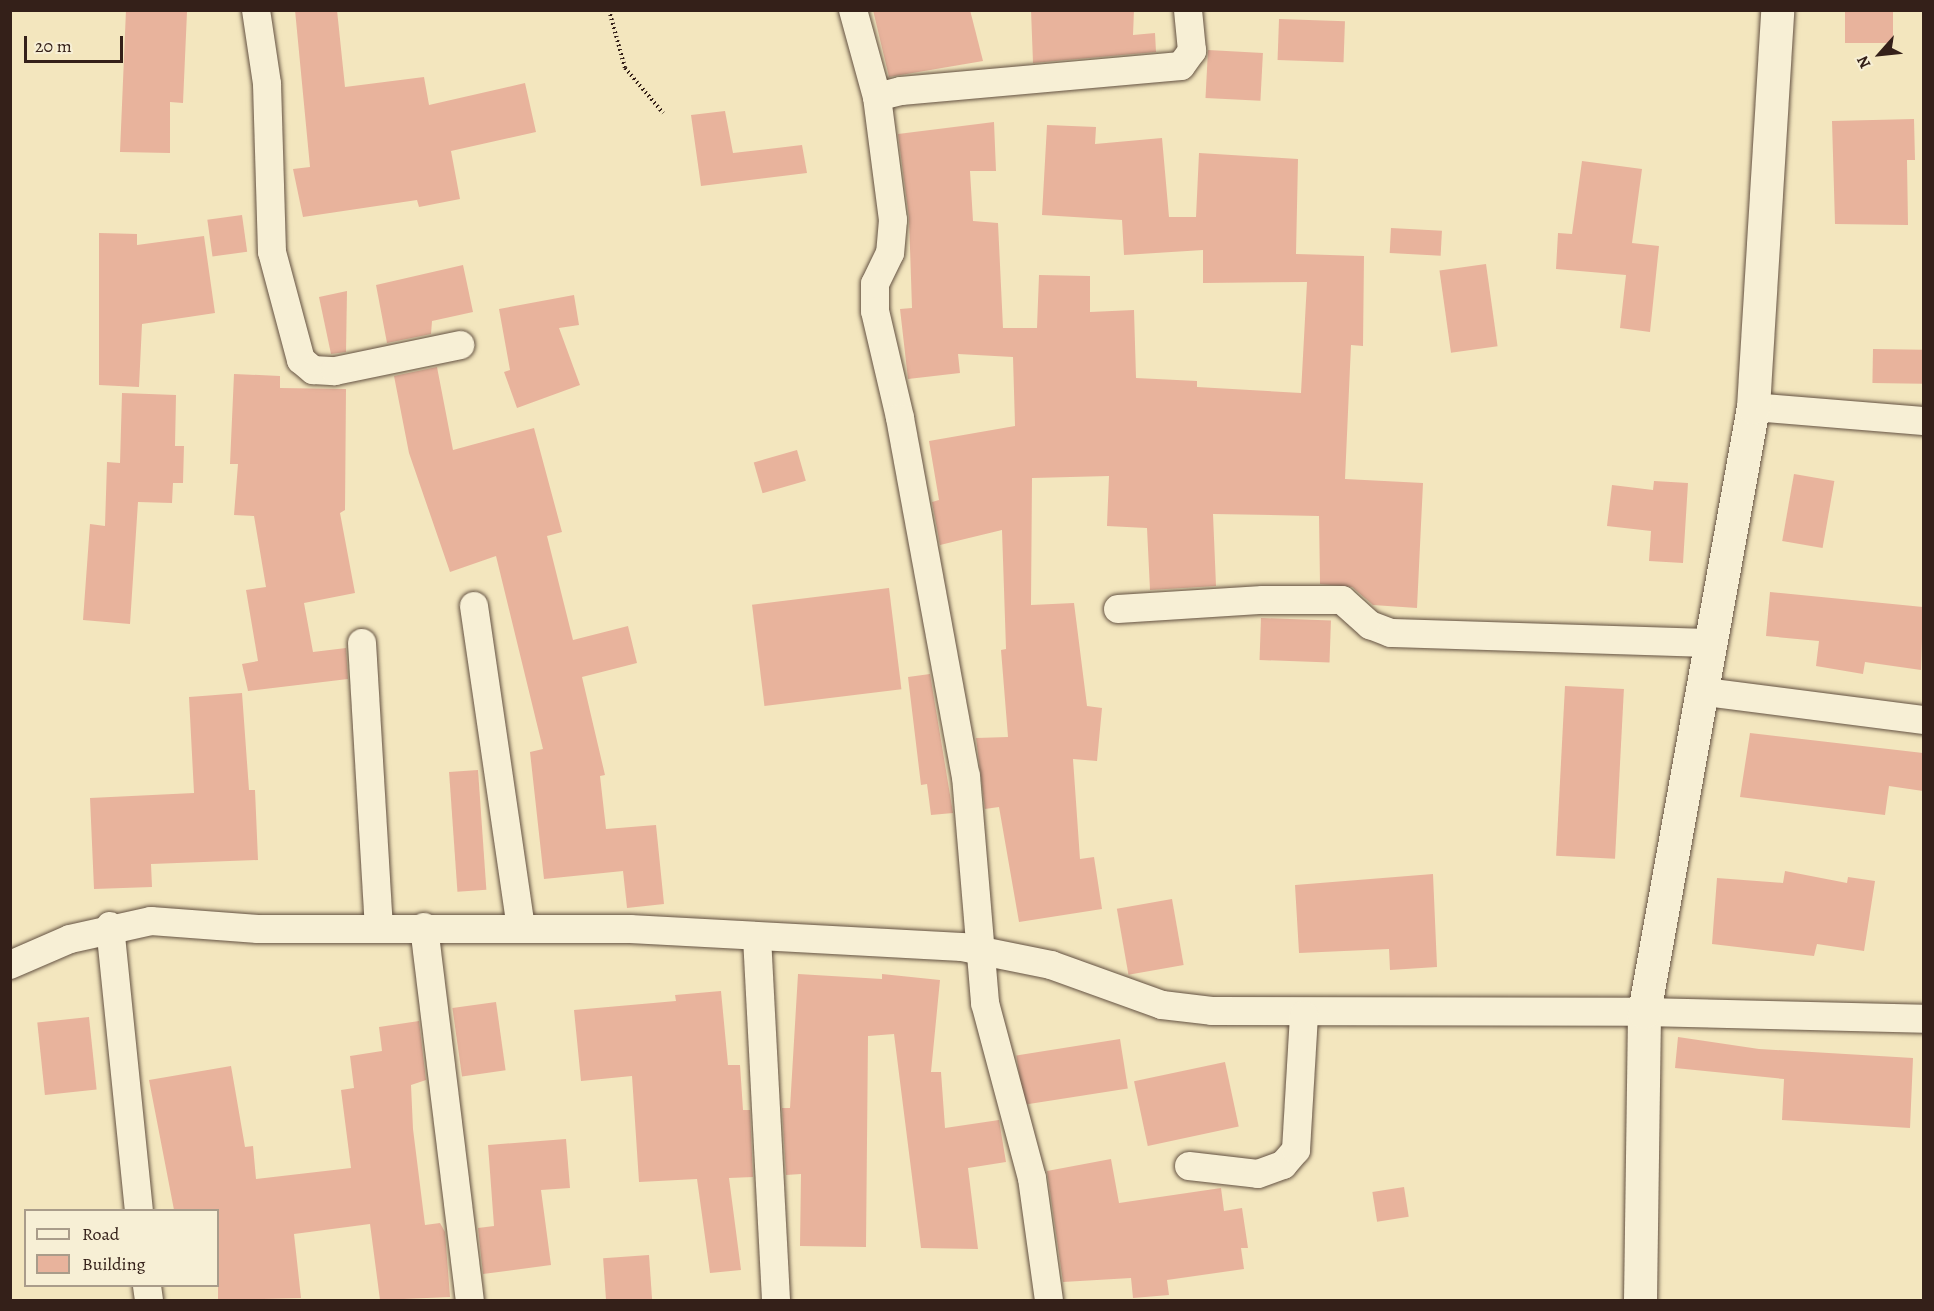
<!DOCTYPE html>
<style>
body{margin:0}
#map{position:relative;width:1934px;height:1311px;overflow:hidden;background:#f3e6be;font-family:Alegreya,serif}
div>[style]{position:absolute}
.building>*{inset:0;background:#e8b39c;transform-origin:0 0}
.path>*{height:4px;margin-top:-2px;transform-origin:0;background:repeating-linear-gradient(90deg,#342019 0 1.5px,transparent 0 4.5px)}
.roads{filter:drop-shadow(0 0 2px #645242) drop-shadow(0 0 2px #645242)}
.street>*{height:28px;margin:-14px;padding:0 14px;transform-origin:14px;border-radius:14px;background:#f7efd5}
.secondary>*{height:33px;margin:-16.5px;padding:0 16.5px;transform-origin:16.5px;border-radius:16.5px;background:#f7efd5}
span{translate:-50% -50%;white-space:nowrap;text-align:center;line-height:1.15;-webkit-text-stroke:4.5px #f7efd5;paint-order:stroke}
.frame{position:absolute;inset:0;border:12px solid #342019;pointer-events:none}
.legend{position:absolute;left:24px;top:1209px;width:195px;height:78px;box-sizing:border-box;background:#f7efd5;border:2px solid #a99c8a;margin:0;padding:8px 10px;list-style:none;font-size:18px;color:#342019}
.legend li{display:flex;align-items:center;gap:12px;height:30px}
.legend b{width:30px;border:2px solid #a99c8a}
.north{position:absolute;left:1850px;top:24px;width:60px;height:60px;-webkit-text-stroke:4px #f7efd5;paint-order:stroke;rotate:243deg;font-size:16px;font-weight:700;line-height:24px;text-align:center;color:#342019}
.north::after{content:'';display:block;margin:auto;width:21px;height:27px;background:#342019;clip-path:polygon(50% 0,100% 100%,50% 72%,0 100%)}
.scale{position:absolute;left:24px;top:36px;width:99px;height:27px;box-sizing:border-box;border:3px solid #342019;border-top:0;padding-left:8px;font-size:18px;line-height:21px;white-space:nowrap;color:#342019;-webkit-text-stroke:4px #f7efd5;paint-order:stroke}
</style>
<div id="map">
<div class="building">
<i style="clip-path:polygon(126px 10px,187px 12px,183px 103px,170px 102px,170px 153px,120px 152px)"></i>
<i style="clip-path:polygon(295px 10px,337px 10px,345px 87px,424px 77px,429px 105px,525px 83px,536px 132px,451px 151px,460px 199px,419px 207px,417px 200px,303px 217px,293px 169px,310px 167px)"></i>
<i style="clip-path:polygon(873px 10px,970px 10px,983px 61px,889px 77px)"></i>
<i style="clip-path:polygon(1031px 10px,1134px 10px,1133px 35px,1155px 33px,1156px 52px,1033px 63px)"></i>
<i style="left:1845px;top:10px;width:48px;height:33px"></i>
<i style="left:1279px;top:19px;width:66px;height:41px;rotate:2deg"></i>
<i style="left:1208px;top:50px;width:55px;height:48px;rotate:3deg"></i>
<i style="clip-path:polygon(725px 111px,733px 153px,802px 145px,807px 173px,701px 186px,691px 115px)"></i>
<i style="clip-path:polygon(1914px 119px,1915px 160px,1907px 160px,1908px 225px,1835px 224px,1832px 121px)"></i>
<i style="clip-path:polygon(994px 122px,996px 171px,970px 171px,973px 221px,998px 223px,1003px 328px,1037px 328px,1039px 275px,1090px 276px,1090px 312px,1134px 310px,1136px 378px,1197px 381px,1197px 387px,1301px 393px,1307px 282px,1203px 283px,1203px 250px,1124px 255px,1122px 220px,1042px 215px,1047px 125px,1096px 127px,1095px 144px,1162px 138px,1169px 217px,1196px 217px,1199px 153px,1298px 159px,1296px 254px,1364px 256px,1363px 346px,1351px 345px,1345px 479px,1423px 483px,1417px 608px,1373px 605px,1352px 587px,1320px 584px,1319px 516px,1213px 514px,1216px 586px,1150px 590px,1147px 528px,1107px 526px,1109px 476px,1032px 478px,1031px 605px,1074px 603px,1087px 706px,1102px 708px,1097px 761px,1073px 759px,1080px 859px,1094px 857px,1102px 909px,1019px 922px,999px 807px,985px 809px,976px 738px,1008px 737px,1001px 650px,1006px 649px,1002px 530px,940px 545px,932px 502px,939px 500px,929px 441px,1015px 426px,1013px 357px,958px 354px,960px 373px,908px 379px,900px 309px,912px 308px,909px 218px,898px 134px)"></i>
<i style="clip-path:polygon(1582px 161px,1642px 169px,1632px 243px,1659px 246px,1650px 332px,1620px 328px,1626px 275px,1556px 269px,1558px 233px,1572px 234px)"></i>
<i style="left:242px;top:215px;width:37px;height:35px;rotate:82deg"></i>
<i style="left:1391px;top:228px;width:51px;height:25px;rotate:3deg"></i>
<i style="clip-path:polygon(99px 233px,137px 234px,137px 245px,204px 236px,215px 313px,142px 324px,139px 387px,99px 385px)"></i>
<i style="left:1486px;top:264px;width:83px;height:47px;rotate:82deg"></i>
<i style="clip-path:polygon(463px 265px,473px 312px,432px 321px,431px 334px,387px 343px,376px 285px)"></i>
<i style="clip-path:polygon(347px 291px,346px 352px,331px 354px,319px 297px)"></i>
<i style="clip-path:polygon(574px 295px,579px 325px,559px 328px,580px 385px,517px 408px,504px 372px,510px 370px,499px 309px)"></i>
<i style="left:1873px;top:349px;width:50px;height:34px;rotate:1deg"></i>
<i style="clip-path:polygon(437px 367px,453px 450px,534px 428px,562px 532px,547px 536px,573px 640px,628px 626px,637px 663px,582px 677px,605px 775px,600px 776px,606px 829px,656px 825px,664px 904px,627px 908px,623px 871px,544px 879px,530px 752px,543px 749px,496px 556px,450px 572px,409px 453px,394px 376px)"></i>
<i style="clip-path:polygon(234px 374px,280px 376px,280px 388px,346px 389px,345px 510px,340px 513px,355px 593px,304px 603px,313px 652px,346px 648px,348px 679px,248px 691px,242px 664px,258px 661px,246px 590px,266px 587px,254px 516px,234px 515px,238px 464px,230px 464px)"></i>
<i style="clip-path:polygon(122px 393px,176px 395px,175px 446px,184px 446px,183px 483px,173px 483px,172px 503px,138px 502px,130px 624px,83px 620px,90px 524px,105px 526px,107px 462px,120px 463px)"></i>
<i style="left:797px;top:450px;width:32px;height:45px;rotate:74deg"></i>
<i style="left:1794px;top:474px;width:41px;height:68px;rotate:10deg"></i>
<i style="clip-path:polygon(1654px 481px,1688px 483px,1683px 563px,1649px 561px,1651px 531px,1607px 526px,1612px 485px,1653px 490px)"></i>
<i style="left:889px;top:588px;width:102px;height:138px;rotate:83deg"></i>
<i style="clip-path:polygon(1770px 592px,1923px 607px,1921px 670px,1865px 662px,1863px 674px,1816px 666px,1819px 641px,1766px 636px)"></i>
<i style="left:1261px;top:618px;width:70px;height:42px;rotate:2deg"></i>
<i style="clip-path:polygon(930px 674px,953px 813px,931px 815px,927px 784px,921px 785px,908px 677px)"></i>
<i style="left:1565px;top:686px;width:59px;height:170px;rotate:3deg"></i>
<i style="clip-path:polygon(242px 693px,249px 790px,255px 790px,258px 860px,151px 864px,152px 887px,94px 889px,90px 798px,194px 793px,189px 697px)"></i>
<i style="clip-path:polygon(1750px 733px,1923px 753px,1923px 791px,1889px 786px,1885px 815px,1740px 797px)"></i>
<i style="left:478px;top:770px;width:120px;height:29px;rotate:86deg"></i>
<i style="clip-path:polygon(1785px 871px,1847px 883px,1848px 877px,1875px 881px,1864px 951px,1817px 944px,1814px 956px,1712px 944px,1717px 878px,1783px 883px)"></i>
<i style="clip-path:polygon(1433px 874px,1437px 967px,1390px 970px,1389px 949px,1299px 953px,1295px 885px)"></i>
<i style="left:1172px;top:899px;width:67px;height:56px;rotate:80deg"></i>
<i style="clip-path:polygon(798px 974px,882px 979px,882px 974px,940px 980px,931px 1072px,941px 1072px,945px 1128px,999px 1120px,1006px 1162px,968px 1168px,978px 1249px,921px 1248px,894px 1034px,868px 1036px,866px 1247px,800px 1246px,801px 1174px,786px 1175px,782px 1108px,790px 1108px)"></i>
<i style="clip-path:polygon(721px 991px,728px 1065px,740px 1065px,743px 1110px,750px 1110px,753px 1177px,729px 1178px,741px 1270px,710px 1273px,697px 1179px,639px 1182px,632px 1076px,581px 1081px,574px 1010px,676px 1001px,675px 995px)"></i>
<i style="left:496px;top:1002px;width:69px;height:44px;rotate:82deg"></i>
<i style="left:89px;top:1017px;width:73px;height:52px;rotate:84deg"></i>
<i style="clip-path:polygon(419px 1021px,426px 1080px,411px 1085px,413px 1129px,425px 1225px,440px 1223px,445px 1232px,450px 1297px,380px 1300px,370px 1224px,294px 1234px,301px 1298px,218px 1300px,218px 1210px,174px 1210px,149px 1080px,231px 1066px,245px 1147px,253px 1146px,256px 1179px,351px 1168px,341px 1090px,354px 1088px,350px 1056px,382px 1051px,379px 1027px)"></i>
<i style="clip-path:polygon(1678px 1037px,1759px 1049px,1913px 1058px,1910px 1128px,1782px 1120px,1784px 1079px,1675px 1068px)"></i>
<i style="left:1120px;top:1039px;width:50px;height:105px;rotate:81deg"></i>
<i style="left:1225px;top:1062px;width:66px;height:93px;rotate:78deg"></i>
<i style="clip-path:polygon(566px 1139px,570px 1188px,541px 1190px,551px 1265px,483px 1274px,478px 1228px,494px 1226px,488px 1145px)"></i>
<i style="clip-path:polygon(1111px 1159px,1119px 1203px,1221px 1188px,1224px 1211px,1242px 1208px,1248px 1248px,1241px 1248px,1244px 1269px,1167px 1280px,1169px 1295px,1133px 1298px,1131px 1278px,1063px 1282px,1047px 1171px)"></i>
<i style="left:1404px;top:1187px;width:30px;height:32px;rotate:81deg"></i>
<i style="left:649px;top:1255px;width:45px;height:46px;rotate:86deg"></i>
</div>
<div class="path">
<i style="left:609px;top:10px;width:60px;rotate:74.6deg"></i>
<i style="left:625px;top:68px;width:59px;rotate:49.8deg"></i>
</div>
<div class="roads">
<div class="street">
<i style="left:256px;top:10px;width:75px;rotate:81.5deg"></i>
<i style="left:267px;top:84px;width:168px;rotate:88.3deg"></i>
<i style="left:272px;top:252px;width:112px;rotate:75deg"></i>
<i style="left:301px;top:360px;width:16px;rotate:40deg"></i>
<i style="left:313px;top:370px;width:22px;rotate:3deg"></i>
<i style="left:335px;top:371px;width:128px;rotate:-11.7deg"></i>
<i style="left:853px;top:10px;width:90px;rotate:74.6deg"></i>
<i style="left:877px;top:97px;width:25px;rotate:-14deg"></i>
<i style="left:901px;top:91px;width:281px;rotate:-5.1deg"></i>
<i style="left:1181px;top:66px;width:19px;rotate:-54deg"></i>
<i style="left:1192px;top:51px;width:41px;rotate:-95.6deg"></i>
<i style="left:877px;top:97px;width:124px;rotate:82.6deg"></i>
<i style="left:893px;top:220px;width:33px;rotate:95deg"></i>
<i style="left:890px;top:253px;width:34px;rotate:116deg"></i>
<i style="left:875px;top:284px;width:27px;rotate:90deg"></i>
<i style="left:875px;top:311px;width:110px;rotate:76.8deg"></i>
<i style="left:900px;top:418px;width:364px;rotate:79.6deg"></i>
<i style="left:966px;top:776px;width:228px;rotate:85.2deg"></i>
<i style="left:985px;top:1003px;width:181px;rotate:75deg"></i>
<i style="left:1032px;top:1178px;width:123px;rotate:82.1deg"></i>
<i style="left:1753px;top:407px;width:172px;rotate:4.7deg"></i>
<i style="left:474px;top:606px;width:325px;rotate:81.7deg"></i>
<i style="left:1118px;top:609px;width:145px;rotate:-3.6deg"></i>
<i style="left:1263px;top:600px;width:79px"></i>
<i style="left:1342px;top:600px;width:38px;rotate:42deg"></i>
<i style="left:1370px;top:625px;width:22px;rotate:21deg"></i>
<i style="left:1391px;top:633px;width:319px;rotate:1.8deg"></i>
<i style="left:362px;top:643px;width:285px;rotate:86.6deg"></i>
<i style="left:1705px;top:692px;width:221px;rotate:7.3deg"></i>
<i style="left:110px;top:926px;width:285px;rotate:84.2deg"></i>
<i style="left:424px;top:927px;width:376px;rotate:83deg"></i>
<i style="left:757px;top:937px;width:363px;rotate:87deg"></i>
<i style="left:10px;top:965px;width:65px;rotate:-23.4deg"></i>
<i style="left:70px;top:939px;width:83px;rotate:-12.5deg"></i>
<i style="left:151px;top:921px;width:107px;rotate:4.3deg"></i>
<i style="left:258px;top:929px;width:372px"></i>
<i style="left:630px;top:929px;width:332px;rotate:3.1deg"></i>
<i style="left:962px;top:947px;width:91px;rotate:11.4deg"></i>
<i style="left:1051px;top:965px;width:118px;rotate:19.8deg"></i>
<i style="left:1162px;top:1005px;width:50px;rotate:6.8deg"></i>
<i style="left:1212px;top:1011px;width:432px;rotate:0.1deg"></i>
<i style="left:1644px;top:1012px;width:280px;rotate:1.4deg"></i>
<i style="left:1189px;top:1166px;width:69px;rotate:6.6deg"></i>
<i style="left:1258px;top:1174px;width:27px;rotate:-20deg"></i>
<i style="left:1283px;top:1165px;width:20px;rotate:-49deg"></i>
<i style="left:1296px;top:1150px;width:135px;rotate:-86.6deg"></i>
<i style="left:147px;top:1286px;width:14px;rotate:82deg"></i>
</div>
<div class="secondary">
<i style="left:1640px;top:1300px;width:288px;rotate:-89.2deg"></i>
<i style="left:1644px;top:1012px;width:615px;rotate:-79.79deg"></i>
<i style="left:1753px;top:407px;width:398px;rotate:-86.5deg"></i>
</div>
</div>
<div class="frame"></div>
<ul class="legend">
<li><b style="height:8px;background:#f7efd5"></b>Road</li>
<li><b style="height:16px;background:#e8b39c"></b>Building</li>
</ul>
<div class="north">N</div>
<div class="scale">20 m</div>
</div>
